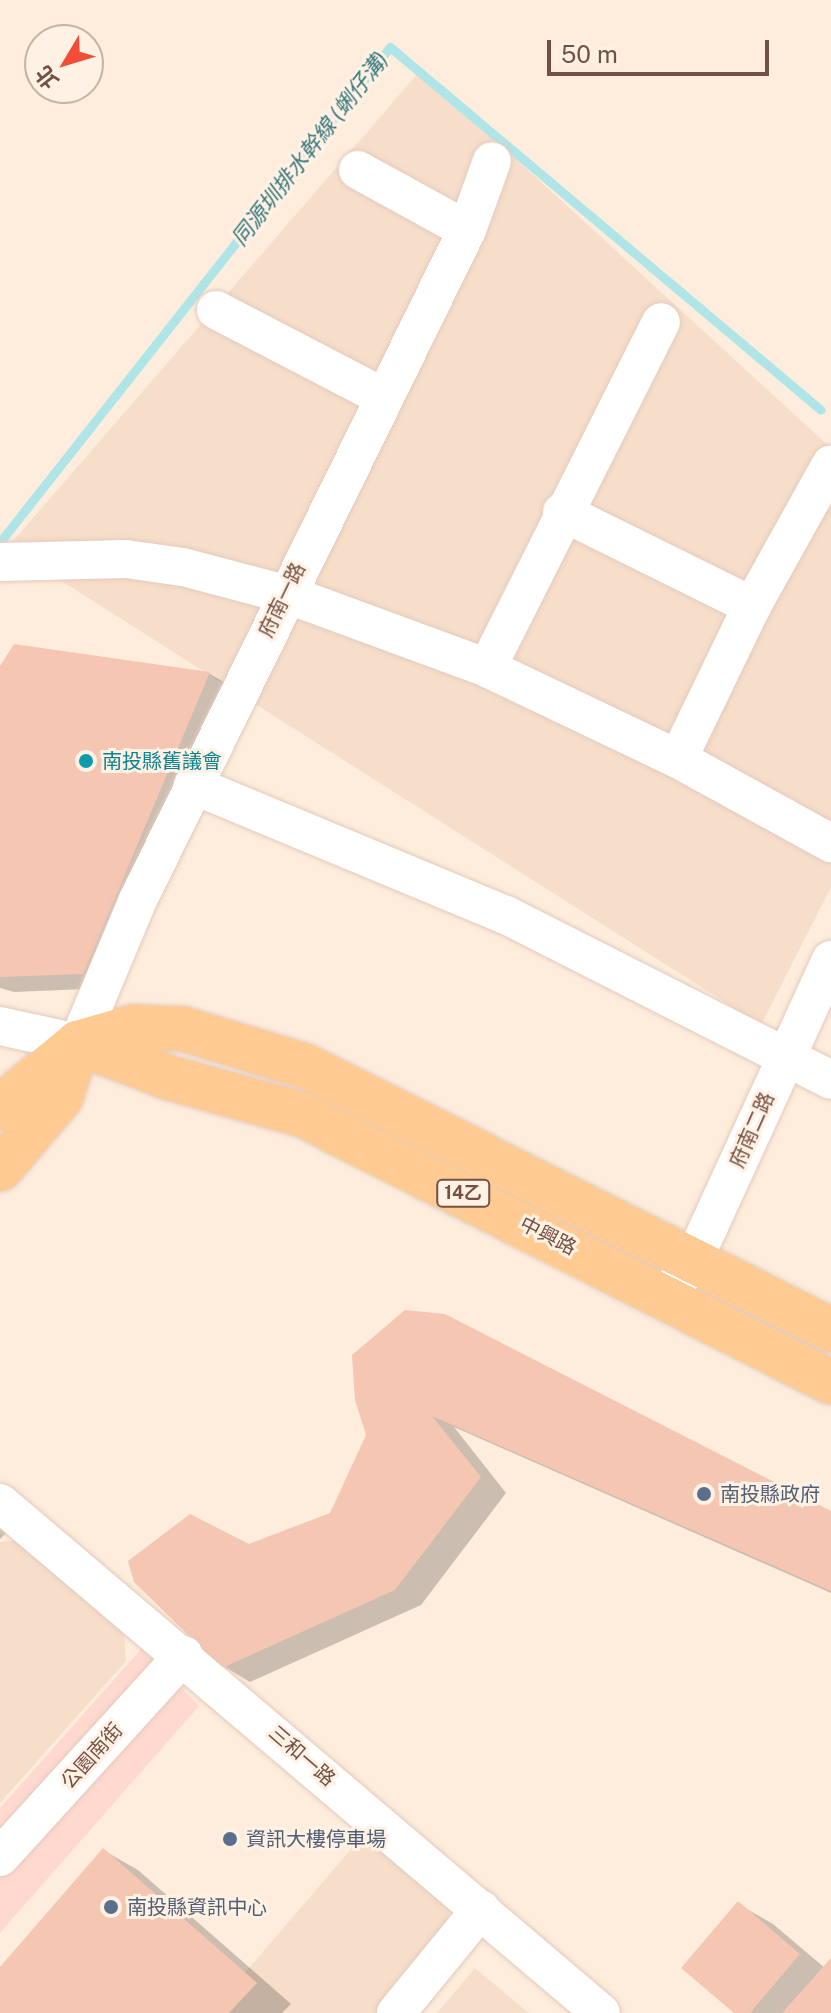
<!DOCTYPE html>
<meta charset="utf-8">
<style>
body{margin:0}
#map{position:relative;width:831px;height:2013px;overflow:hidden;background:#feeddc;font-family:"Public Sans","Noto Sans TC",sans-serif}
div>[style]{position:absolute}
.residential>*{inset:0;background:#f6deca}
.commercial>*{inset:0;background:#ffd9cf}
.shadow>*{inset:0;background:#0003}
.stream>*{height:9px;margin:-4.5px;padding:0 4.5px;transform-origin:4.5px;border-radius:4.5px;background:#b0e5e8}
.building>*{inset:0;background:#f5c6b2}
.roads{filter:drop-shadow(0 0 2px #e4cabb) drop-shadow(0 0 2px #e4cabb)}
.minor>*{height:38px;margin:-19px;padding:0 19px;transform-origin:19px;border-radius:19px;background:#fff}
.major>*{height:44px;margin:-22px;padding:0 22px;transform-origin:22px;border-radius:22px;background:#ffcb92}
.dots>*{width:22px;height:22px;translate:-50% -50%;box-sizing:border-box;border:4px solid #fff2e4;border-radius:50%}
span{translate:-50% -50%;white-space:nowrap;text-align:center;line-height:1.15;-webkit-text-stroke:6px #fff2e4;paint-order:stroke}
.shield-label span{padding:2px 6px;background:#fff2e4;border:2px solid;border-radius:6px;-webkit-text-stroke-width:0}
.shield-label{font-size:18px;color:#745044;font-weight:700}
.street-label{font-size:20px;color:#745044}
.culture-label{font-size:20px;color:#0d838f}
.left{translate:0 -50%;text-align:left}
.service-label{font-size:20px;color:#4e5e75}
.water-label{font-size:22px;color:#37777c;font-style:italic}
.north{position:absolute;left:24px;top:24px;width:80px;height:80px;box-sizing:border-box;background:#fff2e4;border:2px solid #c7b1a4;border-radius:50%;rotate:232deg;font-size:22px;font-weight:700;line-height:32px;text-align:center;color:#745044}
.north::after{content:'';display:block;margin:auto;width:28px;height:36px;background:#f24e37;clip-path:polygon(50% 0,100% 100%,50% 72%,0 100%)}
.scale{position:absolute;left:547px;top:40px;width:222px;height:36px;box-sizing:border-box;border:4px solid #745044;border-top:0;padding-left:10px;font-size:24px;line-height:28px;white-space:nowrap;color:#745044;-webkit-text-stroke:6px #fff2e4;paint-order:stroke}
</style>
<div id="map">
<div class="residential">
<i style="clip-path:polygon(420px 71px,831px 448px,831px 887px,761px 1025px,8px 547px)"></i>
<i style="clip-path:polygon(24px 1539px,124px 1629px,126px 1661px,0 1803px,0 1542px)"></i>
<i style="clip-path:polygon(371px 1826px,451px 1904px,444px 1937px,380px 2013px,210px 2013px)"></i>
<i style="clip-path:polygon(475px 1968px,529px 2013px,437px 2013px)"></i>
</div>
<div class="commercial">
<i style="clip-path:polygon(142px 1648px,199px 1706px,0 1933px,0 1808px)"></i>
</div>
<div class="shadow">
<i style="clip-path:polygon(14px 646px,210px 674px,236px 689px,110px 988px,14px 992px,0 988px,0 670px)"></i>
<i style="clip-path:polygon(354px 1356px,831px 1513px,831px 1593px,454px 1427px,506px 1493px,421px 1605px,250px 1682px,223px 1666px,249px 1546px,332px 1515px,368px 1435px)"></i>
<i style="clip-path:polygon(0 1525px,7px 1532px,0 1539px)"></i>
<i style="clip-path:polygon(103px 1850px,138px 1870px,291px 2004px,282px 2013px,0 2013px,0 1970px)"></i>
<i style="clip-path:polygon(738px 1904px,773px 1924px,825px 1968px,831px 1961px,831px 2013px,738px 2013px)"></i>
</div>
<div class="stream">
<i style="left:0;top:542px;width:630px;rotate:-51.77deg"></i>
<i style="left:390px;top:47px;width:563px;rotate:40.11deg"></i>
</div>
<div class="building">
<i style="clip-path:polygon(14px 644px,210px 672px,83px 974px,0 977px,0 666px)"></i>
<i style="clip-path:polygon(405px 1310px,445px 1314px,831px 1511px,831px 1591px,432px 1416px,481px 1477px,395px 1590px,222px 1668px,134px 1582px,128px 1561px,190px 1514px,249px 1544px,330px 1513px,366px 1435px,355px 1400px,352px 1355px)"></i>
<i style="clip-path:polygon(103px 1848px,257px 1983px,229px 2013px,0 2013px,0 1967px)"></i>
<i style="clip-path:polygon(738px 1901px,800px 1954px,750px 2013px,734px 2013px,681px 1968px)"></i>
<i style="clip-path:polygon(831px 1958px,831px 2013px,782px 2013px)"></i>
</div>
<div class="roads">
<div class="minor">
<i style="left:358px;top:170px;width:124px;rotate:28.8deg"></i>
<i style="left:216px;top:310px;width:186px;rotate:27.5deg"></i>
<i style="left:562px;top:512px;width:212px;rotate:26.3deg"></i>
<i style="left:0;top:562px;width:126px;rotate:-1.4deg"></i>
<i style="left:126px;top:559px;width:58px;rotate:8deg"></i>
<i style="left:183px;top:567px;width:110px;rotate:14.8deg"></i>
<i style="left:289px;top:595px;width:211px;rotate:20.2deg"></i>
<i style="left:487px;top:668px;width:212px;rotate:25.5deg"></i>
<i style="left:678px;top:759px;width:175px;rotate:28.8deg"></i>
<i style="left:487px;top:668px;width:387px;rotate:-63.3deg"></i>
<i style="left:678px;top:759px;width:170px;rotate:-64.2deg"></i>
<i style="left:752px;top:606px;width:162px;rotate:-60.9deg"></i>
<i style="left:193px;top:785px;width:339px;rotate:22.6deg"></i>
<i style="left:506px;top:915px;width:364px;rotate:26.9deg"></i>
<i style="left:0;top:1026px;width:80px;rotate:12.3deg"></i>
<i style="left:78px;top:1043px;width:153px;rotate:-67.3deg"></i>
<i style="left:137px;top:902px;width:749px;rotate:-63.85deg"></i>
<i style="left:467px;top:230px;width:73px;rotate:-70.1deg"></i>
<i style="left:675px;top:1285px;width:30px;rotate:-53deg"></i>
<i style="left:693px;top:1261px;width:331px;rotate:-65.4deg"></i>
<i style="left:0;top:1503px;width:788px;rotate:40.32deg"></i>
<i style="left:0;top:1857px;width:273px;rotate:-47.7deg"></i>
<i style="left:396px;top:2013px;width:134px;rotate:-50.7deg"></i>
</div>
<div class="major">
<i style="left:78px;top:1043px;width:98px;rotate:20.8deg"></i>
<i style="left:170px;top:1078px;width:138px;rotate:15.5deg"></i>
<i style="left:303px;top:1115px;width:592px;rotate:26.82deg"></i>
<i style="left:0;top:1107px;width:101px;rotate:-39.4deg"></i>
<i style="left:78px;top:1043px;width:57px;rotate:-16.2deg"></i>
<i style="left:133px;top:1027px;width:50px;rotate:2.3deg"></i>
<i style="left:183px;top:1029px;width:127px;rotate:16.9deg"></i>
<i style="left:305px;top:1066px;width:589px;rotate:26.65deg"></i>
<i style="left:0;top:1169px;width:94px;rotate:-49.7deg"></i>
<i style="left:61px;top:1097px;width:57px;rotate:-72.5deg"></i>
</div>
</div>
<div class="dots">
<i style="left:86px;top:761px;background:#0f9aa8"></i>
<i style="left:704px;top:1494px;background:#5c6f8a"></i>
<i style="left:230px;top:1839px;background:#5c6f8a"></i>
<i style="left:111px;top:1907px;background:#5c6f8a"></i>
</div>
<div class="shield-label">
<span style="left:463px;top:1193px">14乙</span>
</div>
<div class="street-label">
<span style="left:282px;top:600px;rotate:-64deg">府南一路</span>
<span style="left:752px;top:1130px;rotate:-66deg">府南二路</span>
<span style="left:548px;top:1236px;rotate:27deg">中興路</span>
<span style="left:92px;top:1756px;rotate:-48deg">公園南街</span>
<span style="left:302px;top:1756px;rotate:41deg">三和一路</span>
</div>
<div class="culture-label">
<span class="left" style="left:102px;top:761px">南投縣舊議會</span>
</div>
<div class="service-label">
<span class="left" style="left:720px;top:1494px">南投縣政府</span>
<span class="left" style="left:246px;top:1839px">資訊大樓停車場</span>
<span class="left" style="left:127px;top:1907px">南投縣資訊中心</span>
</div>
<div class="water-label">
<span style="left:310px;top:149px;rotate:-52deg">同源圳排水幹線 (蜊仔溝)</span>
</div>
<div class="north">北</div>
<div class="scale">50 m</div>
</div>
